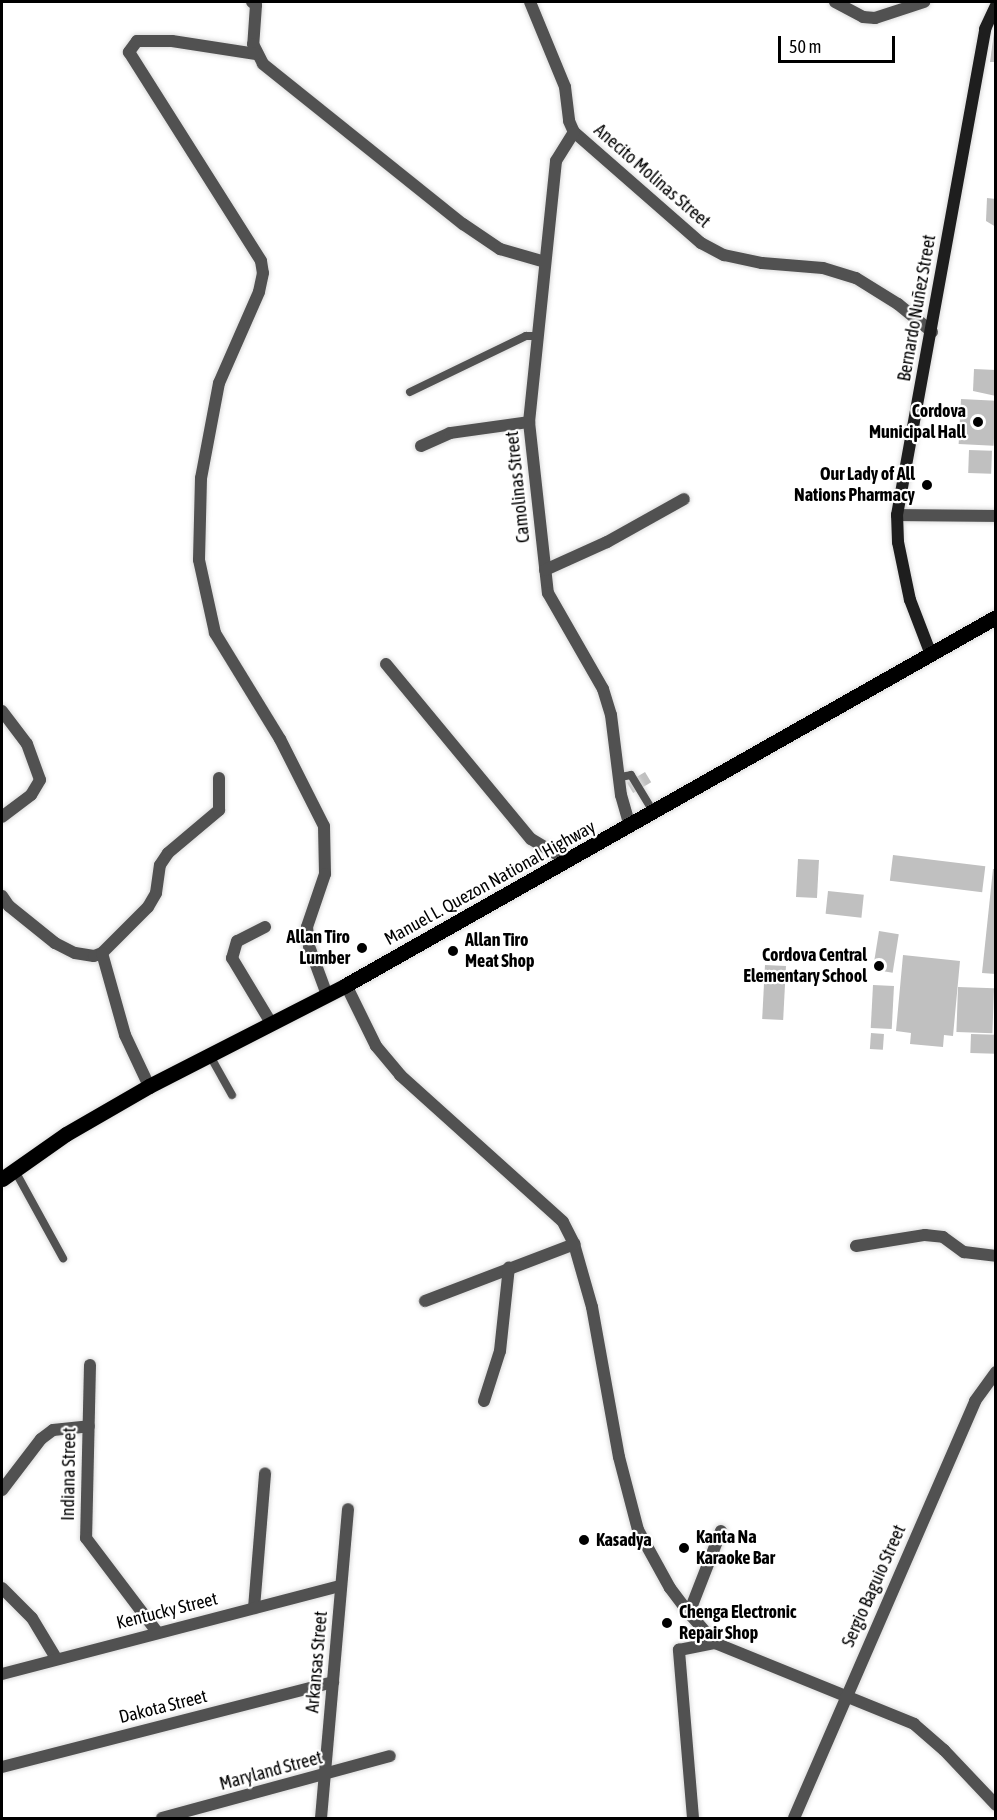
<!DOCTYPE html>
<meta charset="utf-8">
<style>
body{margin:0}
#map{position:relative;width:997px;height:1820px;overflow:hidden;background:#fff;font-family:"Asap Condensed",sans-serif}
div>[style]{position:absolute}
.building>*{inset:0;background:#c0c0c0;transform-origin:0 0}
.roads{filter:drop-shadow(0 0 2px #dbdbdb) drop-shadow(0 0 2px #dbdbdb)}
.lane>*{height:8px;margin:-4px;padding:0 4px;transform-origin:4px;border-radius:4px;background:#515151}
.street>*{height:12px;margin:-6px;padding:0 6px;transform-origin:6px;border-radius:6px;background:#515151}
.secondary>*{height:12px;margin:-6px;padding:0 6px;transform-origin:6px;border-radius:6px;background:#1e1e1e}
.primary>*{height:15px;margin:-7.5px;padding:0 7.5px;transform-origin:7.5px;border-radius:7.5px;background:#000}
.dots>*{width:16px;height:16px;translate:-50% -50%;box-sizing:border-box;border:3px solid #fff;border-radius:50%}
span{translate:-50% -50%;white-space:nowrap;text-align:center;line-height:1.15;-webkit-text-stroke:4.5px #fff;paint-order:stroke}
.street-label{font-size:18px;color:#000}
.poi-label{font-size:18px;color:#000;font-weight:700}
.right{translate:-100% -50%;text-align:right}
.left{translate:0 -50%;text-align:left}
.frame{position:absolute;inset:0;border:3px solid #000;pointer-events:none}
.scale{position:absolute;left:778px;top:36px;width:117px;height:27px;box-sizing:border-box;border:3px solid #000;border-top:0;padding-left:8px;font-size:18px;line-height:21px;white-space:nowrap;color:#000;-webkit-text-stroke:4px #fff;paint-order:stroke}
</style>
<div id="map">
<div class="building">
<i style="clip-path:polygon(994px 32px,996px 32px,996px 62px,990px 62px)"></i>
<i style="clip-path:polygon(987px 198px,996px 199px,996px 227px,986px 221px)"></i>
<i style="clip-path:polygon(974px 369px,996px 370px,996px 396px,973px 391px)"></i>
<i style="left:961px;top:399px;width:35px;height:45px;rotate:3deg"></i>
<i style="left:969px;top:450px;width:23px;height:23px;rotate:2deg"></i>
<i style="left:645px;top:772px;width:12px;height:21px;rotate:59deg"></i>
<i style="left:893px;top:855px;width:93px;height:26px;rotate:7deg"></i>
<i style="left:798px;top:859px;width:21px;height:38px;rotate:3deg"></i>
<i style="clip-path:polygon(993px 869px,996px 869px,996px 974px,982px 973px)"></i>
<i style="left:828px;top:891px;width:36px;height:23px;rotate:6deg"></i>
<i style="left:879px;top:931px;width:20px;height:39px;rotate:9deg"></i>
<i style="clip-path:polygon(903px 955px,960px 961px,953px 1036px,944px 1035px,943px 1047px,910px 1044px,911px 1033px,896px 1031px)"></i>
<i style="left:765px;top:965px;width:21px;height:54px;rotate:3deg"></i>
<i style="left:873px;top:985px;width:21px;height:43px;rotate:3deg"></i>
<i style="left:958px;top:987px;width:36px;height:45px;rotate:2deg"></i>
<i style="left:871px;top:1033px;width:13px;height:16px;rotate:4deg"></i>
<i style="left:971px;top:1034px;width:25px;height:19px;rotate:2deg"></i>
</div>
<div class="roads">
<div class="lane">
<i style="left:410px;top:392px;width:129px;rotate:-25.8deg"></i>
<i style="left:526px;top:336px;width:13px"></i>
<i style="left:620px;top:777px;width:11px;rotate:-10deg"></i>
<i style="left:631px;top:775px;width:44px;rotate:58.8deg"></i>
<i style="left:209px;top:1054px;width:47px;rotate:60.7deg"></i>
<i style="left:14px;top:1169px;width:102px;rotate:61.2deg"></i>
</div>
<div class="street">
<i style="left:252px;top:2px;width:5px;rotate:37deg"></i>
<i style="left:256px;top:5px;width:39px;rotate:94deg"></i>
<i style="left:253px;top:44px;width:22px;rotate:63deg"></i>
<i style="left:263px;top:64px;width:256px;rotate:38.7deg"></i>
<i style="left:463px;top:224px;width:45px;rotate:34deg"></i>
<i style="left:500px;top:249px;width:47px;rotate:16.1deg"></i>
<i style="left:530px;top:2px;width:92px;rotate:67.6deg"></i>
<i style="left:565px;top:87px;width:34px;rotate:83deg"></i>
<i style="left:569px;top:121px;width:12px;rotate:66deg"></i>
<i style="left:574px;top:132px;width:169px;rotate:41.2deg"></i>
<i style="left:701px;top:243px;width:26px;rotate:28deg"></i>
<i style="left:724px;top:255px;width:39px;rotate:12deg"></i>
<i style="left:762px;top:263px;width:61px;rotate:4.7deg"></i>
<i style="left:823px;top:268px;width:34px;rotate:17deg"></i>
<i style="left:856px;top:278px;width:49px;rotate:31.8deg"></i>
<i style="left:898px;top:304px;width:44px;rotate:39.5deg"></i>
<i style="left:835px;top:2px;width:32px;rotate:28deg"></i>
<i style="left:863px;top:17px;width:12px;rotate:5deg"></i>
<i style="left:875px;top:18px;width:52px;rotate:-18.1deg"></i>
<i style="left:256px;top:54px;width:85px;rotate:-171.2deg"></i>
<i style="left:172px;top:41px;width:35px;rotate:180deg"></i>
<i style="left:137px;top:41px;width:14px;rotate:126deg"></i>
<i style="left:129px;top:52px;width:247px;rotate:57.7deg"></i>
<i style="left:261px;top:261px;width:12px;rotate:81deg"></i>
<i style="left:263px;top:273px;width:19px;rotate:102deg"></i>
<i style="left:259px;top:292px;width:99px;rotate:113.7deg"></i>
<i style="left:219px;top:383px;width:97px;rotate:100.7deg"></i>
<i style="left:201px;top:478px;width:82px;rotate:91.4deg"></i>
<i style="left:199px;top:560px;width:75px;rotate:77.6deg"></i>
<i style="left:215px;top:633px;width:124px;rotate:58.5deg"></i>
<i style="left:280px;top:739px;width:97px;rotate:63.2deg"></i>
<i style="left:324px;top:826px;width:48px;rotate:88.8deg"></i>
<i style="left:325px;top:874px;width:56px;rotate:108.8deg"></i>
<i style="left:307px;top:927px;width:19px;rotate:84deg"></i>
<i style="left:309px;top:946px;width:52px;rotate:69.8deg"></i>
<i style="left:574px;top:132px;width:34px;rotate:122deg"></i>
<i style="left:556px;top:161px;width:262px;rotate:95.9deg"></i>
<i style="left:529px;top:422px;width:172px;rotate:83.7deg"></i>
<i style="left:548px;top:593px;width:111px;rotate:60.2deg"></i>
<i style="left:603px;top:689px;width:27px;rotate:73deg"></i>
<i style="left:611px;top:715px;width:81px;rotate:82.9deg"></i>
<i style="left:621px;top:795px;width:33px;rotate:74deg"></i>
<i style="left:421px;top:446px;width:32px;rotate:-24deg"></i>
<i style="left:450px;top:433px;width:80px;rotate:-7.9deg"></i>
<i style="left:897px;top:515px;width:99px;rotate:0.6deg"></i>
<i style="left:545px;top:570px;width:68px;rotate:-24.3deg"></i>
<i style="left:607px;top:542px;width:88px;rotate:-29.2deg"></i>
<i style="left:386px;top:664px;width:227px;rotate:50.4deg"></i>
<i style="left:531px;top:839px;width:43px;rotate:30.7deg"></i>
<i style="left:2px;top:711px;width:41px;rotate:52.9deg"></i>
<i style="left:27px;top:744px;width:38px;rotate:70deg"></i>
<i style="left:40px;top:780px;width:17px;rotate:121deg"></i>
<i style="left:31px;top:795px;width:36px;rotate:143deg"></i>
<i style="left:2px;top:896px;width:12px;rotate:55deg"></i>
<i style="left:9px;top:906px;width:59px;rotate:38.8deg"></i>
<i style="left:55px;top:943px;width:22px;rotate:27deg"></i>
<i style="left:75px;top:953px;width:19px;rotate:9deg"></i>
<i style="left:94px;top:956px;width:9px;rotate:-21deg"></i>
<i style="left:102px;top:953px;width:65px;rotate:-45deg"></i>
<i style="left:148px;top:907px;width:16px;rotate:-60deg"></i>
<i style="left:156px;top:893px;width:28px;rotate:-82deg"></i>
<i style="left:160px;top:865px;width:14px;rotate:-56deg"></i>
<i style="left:168px;top:853px;width:67px;rotate:-40.1deg"></i>
<i style="left:219px;top:810px;width:32px;rotate:-90deg"></i>
<i style="left:265px;top:927px;width:31px;rotate:153deg"></i>
<i style="left:237px;top:941px;width:18px;rotate:106deg"></i>
<i style="left:232px;top:958px;width:76px;rotate:59deg"></i>
<i style="left:102px;top:953px;width:85px;rotate:74.3deg"></i>
<i style="left:125px;top:1035px;width:56px;rotate:64.8deg"></i>
<i style="left:346px;top:985px;width:68px;rotate:63.8deg"></i>
<i style="left:376px;top:1046px;width:38px;rotate:50deg"></i>
<i style="left:400px;top:1075px;width:219px;rotate:42deg"></i>
<i style="left:563px;top:1222px;width:25px;rotate:63deg"></i>
<i style="left:574px;top:1244px;width:66px;rotate:74.1deg"></i>
<i style="left:592px;top:1307px;width:152px;rotate:79.8deg"></i>
<i style="left:619px;top:1457px;width:75px;rotate:75.4deg"></i>
<i style="left:638px;top:1530px;width:66px;rotate:61.1deg"></i>
<i style="left:670px;top:1588px;width:31px;rotate:53deg"></i>
<i style="left:689px;top:1613px;width:40px;rotate:49deg"></i>
<i style="left:715px;top:1643px;width:215px;rotate:22.1deg"></i>
<i style="left:914px;top:1724px;width:40px;rotate:41deg"></i>
<i style="left:944px;top:1750px;width:76px;rotate:46.6deg"></i>
<i style="left:856px;top:1246px;width:70px;rotate:-9.1deg"></i>
<i style="left:925px;top:1235px;width:18px;rotate:6deg"></i>
<i style="left:943px;top:1237px;width:26px;rotate:36deg"></i>
<i style="left:964px;top:1252px;width:32px;rotate:7deg"></i>
<i style="left:425px;top:1301px;width:160px;rotate:-20.9deg"></i>
<i style="left:90px;top:1365px;width:173px;rotate:91.3deg"></i>
<i style="left:86px;top:1538px;width:118px;rotate:52.9deg"></i>
<i style="left:484px;top:1401px;width:52px;rotate:-72.3deg"></i>
<i style="left:500px;top:1351px;width:84px;rotate:-83.9deg"></i>
<i style="left:2px;top:1490px;width:64px;rotate:-52.6deg"></i>
<i style="left:41px;top:1439px;width:15px;rotate:-37deg"></i>
<i style="left:53px;top:1430px;width:36px;rotate:-6deg"></i>
<i style="left:2px;top:1588px;width:42px;rotate:45deg"></i>
<i style="left:32px;top:1618px;width:47px;rotate:59deg"></i>
<i style="left:254px;top:1608px;width:135px;rotate:-85.3deg"></i>
<i style="left:689px;top:1613px;width:88px;rotate:-68.7deg"></i>
<i style="left:2px;top:1674px;width:350px;rotate:-14.6deg"></i>
<i style="left:2px;top:1767px;width:342px;rotate:-14.4deg"></i>
<i style="left:162px;top:1818px;width:236px;rotate:-15.2deg"></i>
<i style="left:321px;top:1818px;width:310px;rotate:-85deg"></i>
<i style="left:693px;top:1818px;width:169px;rotate:-94.8deg"></i>
<i style="left:679px;top:1650px;width:37px;rotate:-11deg"></i>
<i style="left:794px;top:1818px;width:455px;rotate:-66.5deg"></i>
<i style="left:975px;top:1401px;width:36px;rotate:-54deg"></i>
</div>
<div class="secondary">
<i style="left:930px;top:652px;width:56px;rotate:-111deg"></i>
<i style="left:910px;top:600px;width:59px;rotate:-101.7deg"></i>
<i style="left:898px;top:542px;width:27px;rotate:-92deg"></i>
<i style="left:897px;top:515px;width:494px;rotate:-79.7deg"></i>
<i style="left:985px;top:29px;width:26px;rotate:-65deg"></i>
</div>
<div class="primary">
<i style="left:2px;top:1179px;width:78px;rotate:-35.1deg"></i>
<i style="left:66px;top:1134px;width:96px;rotate:-30deg"></i>
<i style="left:149px;top:1086px;width:221px;rotate:-27.1deg"></i>
<i style="left:346px;top:985px;width:747px;rotate:-29.52deg"></i>
</div>
</div>
<div class="dots">
<i style="left:978px;top:422px;background:#000"></i>
<i style="left:927px;top:485px;background:#000"></i>
<i style="left:362px;top:948px;background:#000"></i>
<i style="left:453px;top:951px;background:#000"></i>
<i style="left:879px;top:966px;background:#000"></i>
<i style="left:584px;top:1540px;background:#000"></i>
<i style="left:684px;top:1548px;background:#000"></i>
<i style="left:667px;top:1623px;background:#000"></i>
</div>
<div class="street-label">
<span style="left:652px;top:176px;rotate:41deg">Anecito Molinas Street</span>
<span style="left:917px;top:308px;rotate:-80deg">Bernardo Nuñez Street</span>
<span style="left:518px;top:487px;rotate:-96deg">Camolinas Street</span>
<span style="left:490px;top:883px;rotate:-29deg">Manuel L. Quezon National Highway</span>
<span style="left:69px;top:1474px;rotate:-89deg">Indiana Street</span>
<span style="left:874px;top:1586px;rotate:-66deg">Sergio Baguio Street</span>
<span style="left:167px;top:1611px;rotate:-14deg">Kentucky Street</span>
<span style="left:317px;top:1662px;rotate:-85deg">Arkansas Street</span>
<span style="left:163px;top:1707px;rotate:-14deg">Dakota Street</span>
<span style="left:271px;top:1771px;rotate:-15deg">Maryland Street</span>
</div>
<div class="poi-label">
<span class="right" style="left:966px;top:422px">Cordova<br>Municipal Hall</span>
<span class="right" style="left:915px;top:485px">Our Lady of All<br>Nations Pharmacy</span>
<span class="right" style="left:350px;top:948px">Allan Tiro<br>Lumber</span>
<span class="left" style="left:465px;top:951px">Allan Tiro<br>Meat Shop</span>
<span class="right" style="left:867px;top:966px">Cordova Central<br>Elementary School</span>
<span class="left" style="left:696px;top:1548px">Kanta Na<br>Karaoke Bar</span>
<span class="left" style="left:596px;top:1540px">Kasadya</span>
<span class="left" style="left:679px;top:1623px">Chenga Electronic<br>Repair Shop</span>
</div>
<div class="frame"></div>
<div class="scale">50 m</div>
</div>
